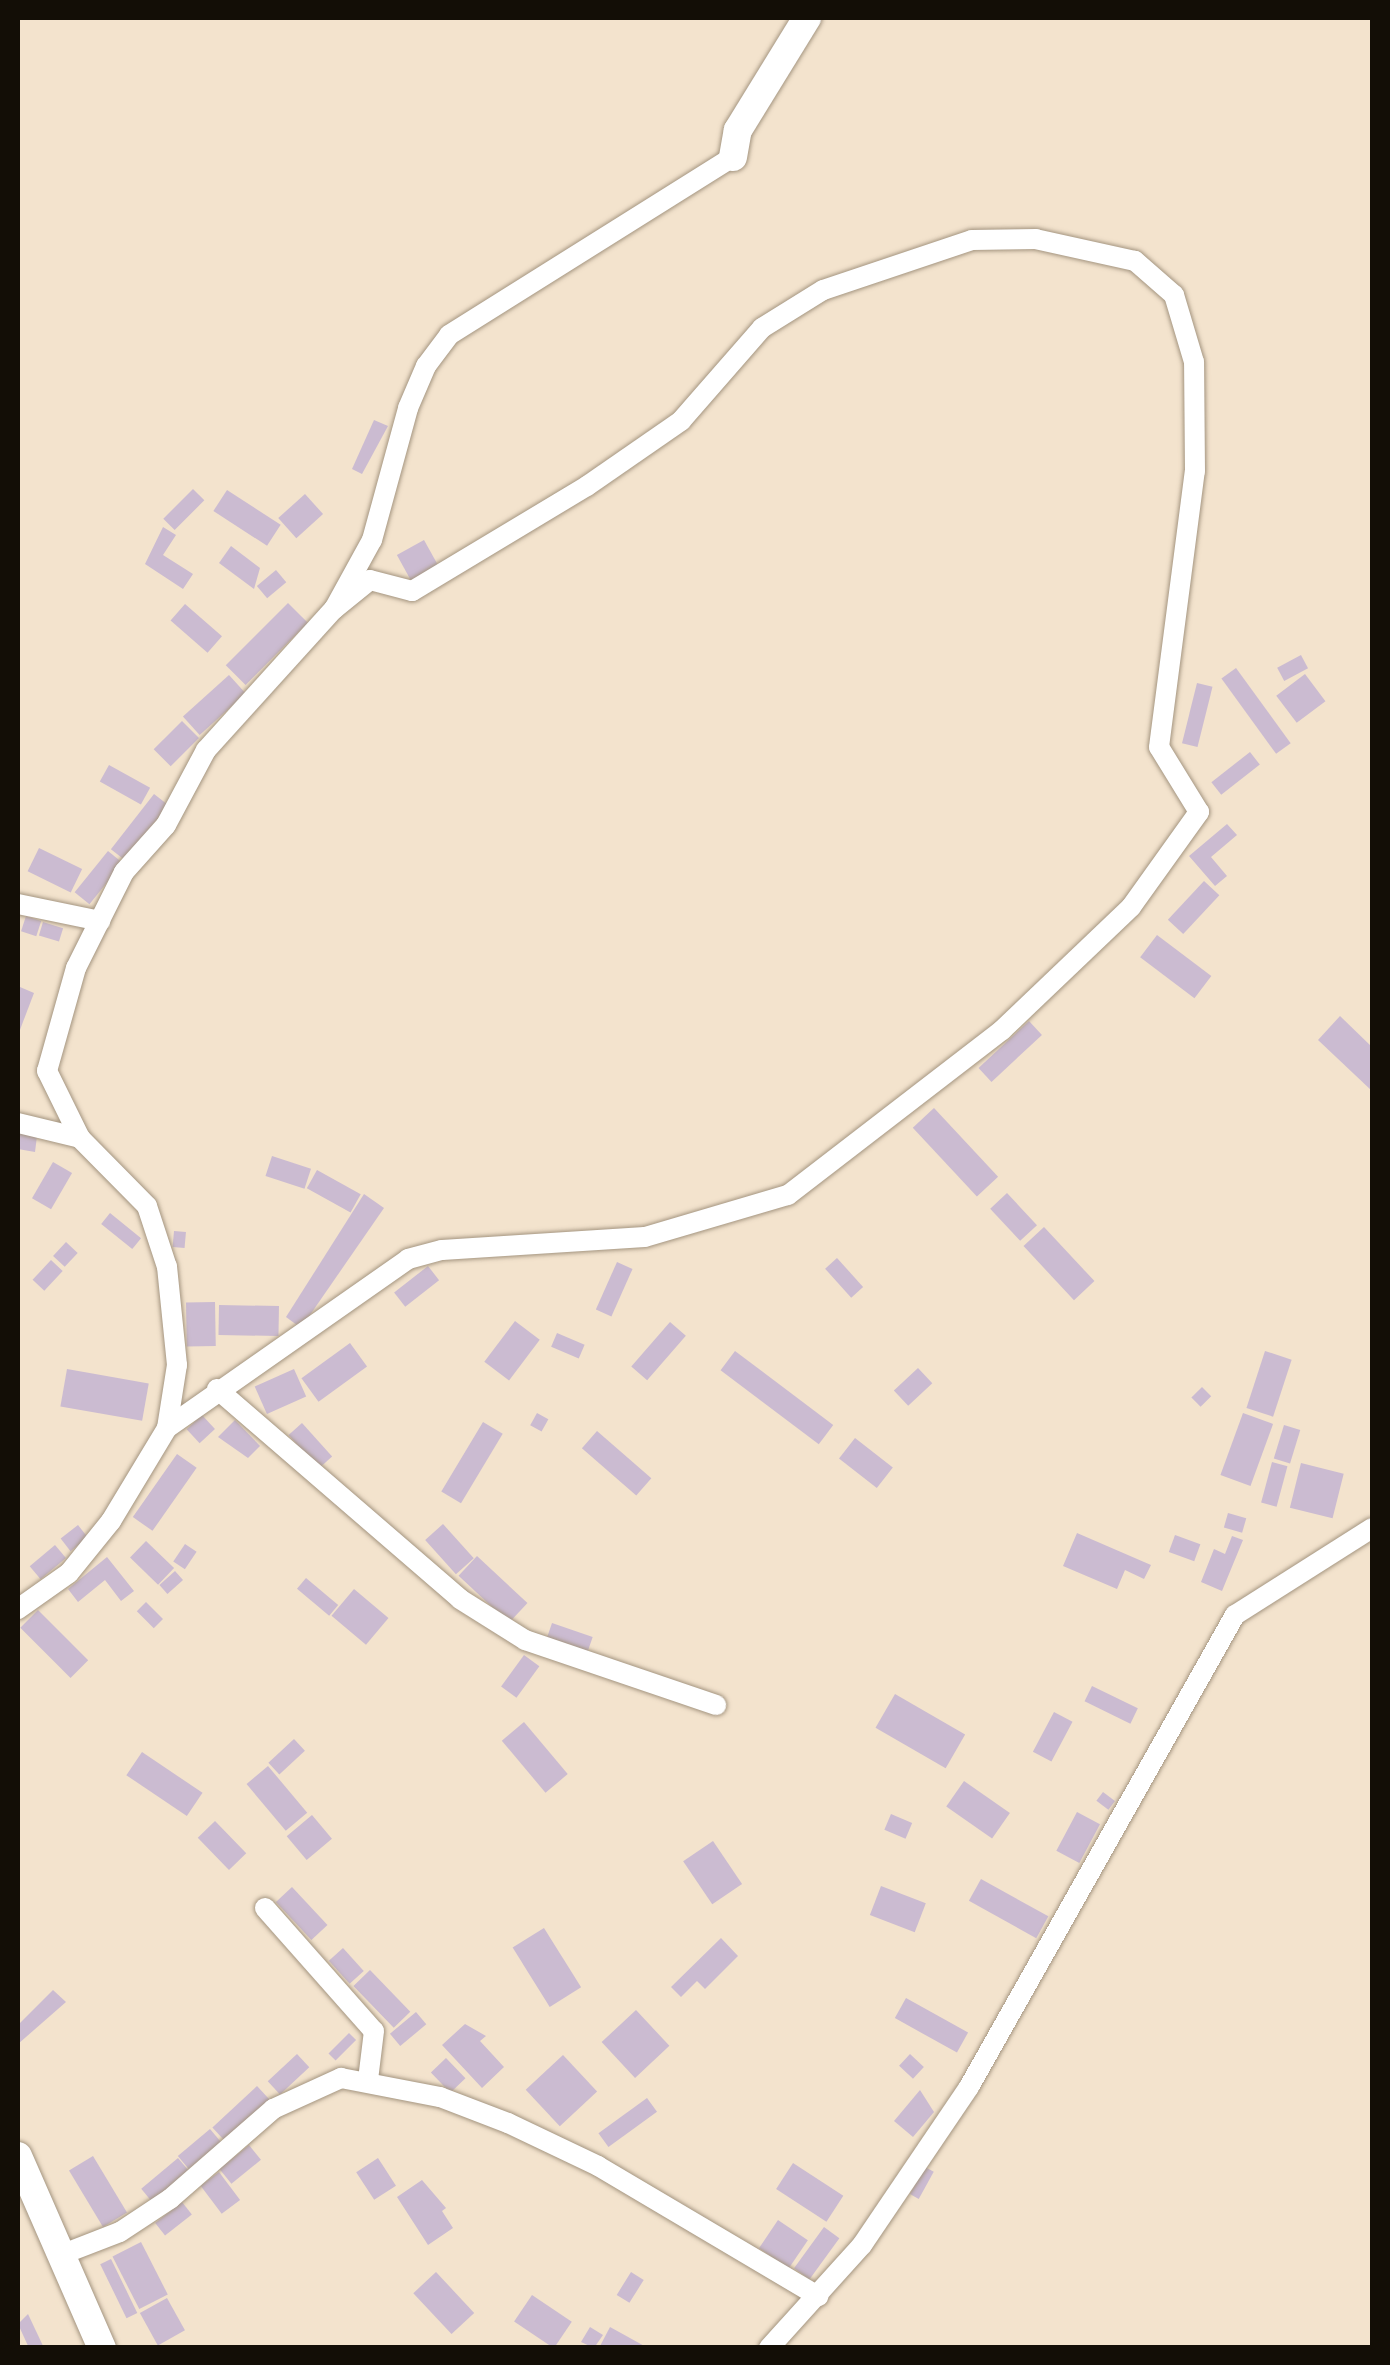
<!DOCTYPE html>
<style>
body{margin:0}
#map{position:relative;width:1390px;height:2365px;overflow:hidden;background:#f3e3cd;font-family:Bitter,serif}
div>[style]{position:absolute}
.building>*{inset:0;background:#cbbbd1;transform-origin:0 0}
.roads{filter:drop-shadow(0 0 2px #a49580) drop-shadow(0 0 2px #a49580)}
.minor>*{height:20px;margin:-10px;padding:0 10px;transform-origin:10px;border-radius:10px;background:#fff}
.tertiary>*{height:28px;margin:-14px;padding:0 14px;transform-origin:14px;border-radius:14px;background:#fff}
span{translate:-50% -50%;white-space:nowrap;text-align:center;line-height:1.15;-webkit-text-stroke:8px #f3e3cd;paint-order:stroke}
.frame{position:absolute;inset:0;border:20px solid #130e06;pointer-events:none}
</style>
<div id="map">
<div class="building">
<i style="clip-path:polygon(374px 420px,388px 426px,362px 474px,352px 469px)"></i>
<i style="left:193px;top:489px;width:16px;height:42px;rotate:45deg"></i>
<i style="left:227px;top:490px;width:64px;height:25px;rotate:33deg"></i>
<i style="left:305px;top:494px;width:27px;height:36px;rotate:48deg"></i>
<i style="clip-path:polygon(163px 527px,176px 535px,163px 555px,193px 574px,183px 589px,145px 564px)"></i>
<i style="left:424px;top:540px;width:31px;height:31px;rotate:61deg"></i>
<i style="clip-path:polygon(231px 546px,260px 568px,254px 589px,219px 563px)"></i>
<i style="left:276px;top:570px;width:16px;height:25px;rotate:50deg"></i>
<i style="left:288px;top:603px;width:28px;height:88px;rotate:45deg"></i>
<i style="left:185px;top:604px;width:49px;height:22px;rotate:41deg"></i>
<i style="left:1301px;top:655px;width:15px;height:27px;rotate:62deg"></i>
<i style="left:1236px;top:668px;width:93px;height:18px;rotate:54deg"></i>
<i style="left:1305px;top:674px;width:34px;height:36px;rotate:53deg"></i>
<i style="left:229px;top:675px;width:25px;height:62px;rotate:48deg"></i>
<i style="left:1197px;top:683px;width:16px;height:62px;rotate:14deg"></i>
<i style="left:182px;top:721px;width:24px;height:40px;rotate:45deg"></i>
<i style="left:1250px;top:752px;width:16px;height:49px;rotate:52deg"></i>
<i style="left:109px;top:765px;width:47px;height:19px;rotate:29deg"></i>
<i style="left:154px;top:794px;width:18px;height:70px;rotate:38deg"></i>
<i style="clip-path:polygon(1227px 824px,1237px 835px,1211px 857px,1227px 876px,1215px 886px,1189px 856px)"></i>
<i style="left:39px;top:848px;width:48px;height:26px;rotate:26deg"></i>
<i style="left:108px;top:851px;width:19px;height:53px;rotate:39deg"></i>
<i style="left:1204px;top:881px;width:21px;height:53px;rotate:43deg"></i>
<i style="left:26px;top:916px;width:16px;height:16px;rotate:18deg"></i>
<i style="left:43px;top:922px;width:21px;height:14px;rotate:17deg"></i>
<i style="left:1157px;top:935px;width:68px;height:28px;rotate:37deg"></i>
<i style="clip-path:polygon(20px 987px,34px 993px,18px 1035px,18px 994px)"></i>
<i style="clip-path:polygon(1340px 1016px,1372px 1047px,1372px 1091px,1318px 1040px)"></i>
<i style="left:1029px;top:1021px;width:19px;height:69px;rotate:47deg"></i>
<i style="left:934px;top:1108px;width:94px;height:29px;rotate:47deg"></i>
<i style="clip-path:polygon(18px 1133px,37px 1136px,35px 1152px,18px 1149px)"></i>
<i style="left:272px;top:1156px;width:41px;height:21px;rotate:18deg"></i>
<i style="left:53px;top:1162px;width:22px;height:42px;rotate:30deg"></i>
<i style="left:317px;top:1170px;width:50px;height:21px;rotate:29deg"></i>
<i style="left:1007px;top:1193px;width:44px;height:23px;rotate:47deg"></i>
<i style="clip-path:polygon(364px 1194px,384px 1208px,301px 1328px,286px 1317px)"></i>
<i style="left:110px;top:1213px;width:40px;height:14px;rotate:39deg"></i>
<i style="left:1044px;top:1227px;width:74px;height:28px;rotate:47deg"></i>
<i style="left:174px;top:1231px;width:12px;height:16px;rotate:5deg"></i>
<i style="left:66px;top:1242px;width:16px;height:19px;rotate:43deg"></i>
<i style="left:837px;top:1258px;width:39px;height:16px;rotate:48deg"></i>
<i style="left:51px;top:1260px;width:16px;height:27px;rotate:43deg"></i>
<i style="left:617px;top:1262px;width:17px;height:52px;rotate:24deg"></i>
<i style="left:428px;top:1266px;width:18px;height:43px;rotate:52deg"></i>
<i style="left:215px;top:1302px;width:44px;height:29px;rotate:89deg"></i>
<i style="left:219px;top:1305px;width:60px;height:30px;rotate:1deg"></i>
<i style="left:515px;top:1321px;width:31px;height:51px;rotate:37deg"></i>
<i style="left:670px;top:1322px;width:21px;height:59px;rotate:41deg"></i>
<i style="left:557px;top:1333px;width:30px;height:15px;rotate:23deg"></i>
<i style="left:350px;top:1343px;width:29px;height:60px;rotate:54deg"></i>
<i style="left:735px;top:1351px;width:123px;height:24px;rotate:37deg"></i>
<i style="left:1265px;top:1351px;width:28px;height:60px;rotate:18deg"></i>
<i style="left:918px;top:1368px;width:21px;height:33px;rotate:47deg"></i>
<i style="left:67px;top:1369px;width:83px;height:38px;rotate:10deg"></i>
<i style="left:294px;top:1369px;width:30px;height:43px;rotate:66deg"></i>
<i style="left:1202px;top:1387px;width:13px;height:15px;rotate:45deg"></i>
<i style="left:537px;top:1413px;width:13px;height:14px;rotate:29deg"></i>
<i style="left:1243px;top:1413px;width:32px;height:66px;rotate:20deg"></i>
<i style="left:202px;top:1415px;width:19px;height:21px;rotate:47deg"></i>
<i style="clip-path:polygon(235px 1420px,260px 1446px,248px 1458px,218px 1437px)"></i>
<i style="left:483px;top:1422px;width:23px;height:81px;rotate:31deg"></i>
<i style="left:302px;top:1423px;width:45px;height:18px;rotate:48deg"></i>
<i style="left:1284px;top:1425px;width:17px;height:35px;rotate:17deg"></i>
<i style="left:597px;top:1431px;width:72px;height:23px;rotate:41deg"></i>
<i style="left:855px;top:1438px;width:48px;height:26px;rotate:38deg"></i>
<i style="left:177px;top:1454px;width:24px;height:77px;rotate:35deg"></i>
<i style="left:1272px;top:1462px;width:16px;height:42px;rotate:15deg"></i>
<i style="left:1301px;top:1463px;width:44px;height:46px;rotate:14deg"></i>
<i style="left:1228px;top:1513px;width:19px;height:15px;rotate:16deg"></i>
<i style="left:443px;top:1524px;width:46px;height:24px;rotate:48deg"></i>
<i style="left:78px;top:1525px;width:16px;height:22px;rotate:52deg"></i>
<i style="clip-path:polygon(1077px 1533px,1151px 1565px,1144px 1579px,1125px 1570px,1117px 1589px,1063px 1566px)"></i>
<i style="left:1175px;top:1535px;width:27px;height:18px;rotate:20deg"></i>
<i style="clip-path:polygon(1232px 1536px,1243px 1540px,1222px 1591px,1201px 1582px,1214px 1549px,1225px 1554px)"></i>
<i style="left:146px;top:1541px;width:39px;height:23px;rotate:44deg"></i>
<i style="left:185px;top:1544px;width:14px;height:21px;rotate:34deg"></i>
<i style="left:55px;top:1545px;width:17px;height:33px;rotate:50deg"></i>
<i style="left:477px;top:1556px;width:69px;height:27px;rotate:43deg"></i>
<i style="clip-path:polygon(107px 1557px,134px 1591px,121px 1601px,105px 1580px,78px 1602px,68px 1589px)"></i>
<i style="left:175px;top:1571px;width:12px;height:21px;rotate:48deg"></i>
<i style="left:306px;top:1578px;width:42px;height:14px;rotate:40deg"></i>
<i style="left:354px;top:1589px;width:45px;height:35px;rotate:40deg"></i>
<i style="left:146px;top:1602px;width:24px;height:13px;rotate:45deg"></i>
<i style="left:38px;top:1610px;width:71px;height:25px;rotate:45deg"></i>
<i style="left:552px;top:1623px;width:43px;height:19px;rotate:19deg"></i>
<i style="left:524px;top:1655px;width:19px;height:39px;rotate:36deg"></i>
<i style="left:1092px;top:1686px;width:51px;height:17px;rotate:26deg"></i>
<i style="left:895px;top:1694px;width:81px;height:39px;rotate:30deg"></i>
<i style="left:1054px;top:1712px;width:21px;height:45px;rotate:28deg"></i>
<i style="left:524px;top:1722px;width:68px;height:29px;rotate:50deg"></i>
<i style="left:294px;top:1739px;width:16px;height:35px;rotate:47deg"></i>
<i style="left:142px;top:1752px;width:73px;height:28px;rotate:34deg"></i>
<i style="left:268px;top:1766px;width:61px;height:28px;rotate:50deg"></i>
<i style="left:964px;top:1781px;width:56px;height:31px;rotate:35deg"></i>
<i style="left:1103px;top:1792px;width:15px;height:11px;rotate:37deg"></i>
<i style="left:1077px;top:1812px;width:26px;height:44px;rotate:28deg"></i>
<i style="left:891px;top:1814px;width:23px;height:17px;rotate:23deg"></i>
<i style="left:312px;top:1815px;width:31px;height:33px;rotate:50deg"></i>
<i style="left:215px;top:1821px;width:45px;height:24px;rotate:46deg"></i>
<i style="left:713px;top:1841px;width:52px;height:36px;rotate:56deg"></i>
<i style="left:981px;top:1879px;width:77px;height:25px;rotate:29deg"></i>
<i style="left:881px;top:1886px;width:48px;height:31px;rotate:21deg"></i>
<i style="left:292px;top:1887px;width:52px;height:22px;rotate:47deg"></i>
<i style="left:544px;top:1928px;width:70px;height:37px;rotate:58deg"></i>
<i style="clip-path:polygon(721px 1938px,738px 1956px,705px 1989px,697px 1981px,681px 1997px,671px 1987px)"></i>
<i style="left:343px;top:1948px;width:31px;height:19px;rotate:48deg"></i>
<i style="left:370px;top:1970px;width:58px;height:23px;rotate:46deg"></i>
<i style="clip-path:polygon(53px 1990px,66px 2002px,18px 2044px,18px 2025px)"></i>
<i style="left:906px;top:1998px;width:71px;height:23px;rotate:29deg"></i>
<i style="left:636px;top:2010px;width:49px;height:47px;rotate:47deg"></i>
<i style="left:416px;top:2012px;width:16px;height:34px;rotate:50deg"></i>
<i style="clip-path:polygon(465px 2024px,486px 2036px,480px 2041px,504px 2067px,482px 2088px,442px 2045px)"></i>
<i style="left:349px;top:2033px;width:10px;height:29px;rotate:45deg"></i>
<i style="left:297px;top:2054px;width:18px;height:40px;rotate:47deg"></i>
<i style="left:910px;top:2054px;width:19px;height:16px;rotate:43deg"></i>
<i style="left:563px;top:2055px;width:50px;height:51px;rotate:47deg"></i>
<i style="left:446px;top:2058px;width:28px;height:21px;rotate:46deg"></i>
<i style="left:257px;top:2086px;width:18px;height:61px;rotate:47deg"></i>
<i style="clip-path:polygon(920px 2090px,934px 2112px,913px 2137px,894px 2121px)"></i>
<i style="left:647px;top:2098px;width:17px;height:60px;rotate:54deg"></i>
<i style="left:210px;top:2129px;width:17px;height:42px;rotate:50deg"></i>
<i style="left:249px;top:2145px;width:19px;height:38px;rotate:51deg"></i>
<i style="left:93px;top:2156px;width:66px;height:28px;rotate:59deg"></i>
<i style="left:178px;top:2158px;width:17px;height:48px;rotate:50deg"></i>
<i style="left:378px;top:2158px;width:33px;height:26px;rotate:57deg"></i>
<i style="left:793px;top:2163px;width:60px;height:31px;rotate:33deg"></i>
<i style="left:925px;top:2167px;width:10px;height:31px;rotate:29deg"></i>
<i style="left:219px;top:2172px;width:35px;height:23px;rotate:53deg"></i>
<i style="clip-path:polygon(422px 2180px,446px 2208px,442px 2211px,453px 2228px,428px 2245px,397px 2197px)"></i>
<i style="left:182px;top:2202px;width:16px;height:34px;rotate:52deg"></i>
<i style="left:778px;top:2220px;width:36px;height:34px;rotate:34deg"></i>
<i style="left:824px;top:2227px;width:19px;height:51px;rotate:36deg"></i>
<i style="left:141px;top:2242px;width:59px;height:32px;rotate:63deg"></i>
<i style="left:111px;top:2259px;width:60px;height:12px;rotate:64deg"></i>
<i style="left:436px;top:2272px;width:56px;height:31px;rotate:47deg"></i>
<i style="left:631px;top:2272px;width:15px;height:27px;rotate:32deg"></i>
<i style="left:532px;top:2295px;width:48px;height:32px;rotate:34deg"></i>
<i style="left:167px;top:2298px;width:37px;height:31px;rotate:61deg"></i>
<i style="clip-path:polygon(28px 2314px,44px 2348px,29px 2348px,18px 2324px)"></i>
<i style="clip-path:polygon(590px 2327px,603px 2335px,594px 2348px,581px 2342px)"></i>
<i style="clip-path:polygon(610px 2327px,648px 2348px,599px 2348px)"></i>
</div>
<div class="roads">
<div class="minor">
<i style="left:18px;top:904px;width:84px;rotate:11.7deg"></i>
<i style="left:18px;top:1123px;width:64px;rotate:13.6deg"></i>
<i style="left:217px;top:1389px;width:321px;rotate:40.8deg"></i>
<i style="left:460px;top:1599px;width:77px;rotate:32.2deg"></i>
<i style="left:525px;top:1640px;width:202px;rotate:18.8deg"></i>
<i style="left:167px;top:1428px;width:294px;rotate:-35deg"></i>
<i style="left:408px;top:1259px;width:35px;rotate:-15deg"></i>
<i style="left:442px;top:1250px;width:203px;rotate:-3.7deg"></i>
<i style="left:645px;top:1237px;width:149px;rotate:-16.4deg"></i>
<i style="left:788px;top:1195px;width:270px;rotate:-37.6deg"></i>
<i style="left:1002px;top:1030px;width:178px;rotate:-43.6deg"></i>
<i style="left:1131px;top:907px;width:117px;rotate:-54.4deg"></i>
<i style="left:1199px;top:812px;width:76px;rotate:-121.6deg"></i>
<i style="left:1159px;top:747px;width:278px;rotate:-82.6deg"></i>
<i style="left:1195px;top:471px;width:109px;rotate:-90.5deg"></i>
<i style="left:1194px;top:362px;width:70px;rotate:-106.6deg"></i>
<i style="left:1174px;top:295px;width:52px;rotate:-138.9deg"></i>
<i style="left:1135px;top:261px;width:101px;rotate:-167.5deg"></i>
<i style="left:1036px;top:239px;width:64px;rotate:179.1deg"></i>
<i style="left:972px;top:240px;width:157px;rotate:161.4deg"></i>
<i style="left:823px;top:290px;width:72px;rotate:148.1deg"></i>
<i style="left:762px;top:328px;width:123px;rotate:131.1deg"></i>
<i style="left:681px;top:421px;width:114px;rotate:145.3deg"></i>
<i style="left:587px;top:486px;width:204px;rotate:149deg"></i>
<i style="left:412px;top:591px;width:43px;rotate:-165.3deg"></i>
<i style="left:370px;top:580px;width:46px;rotate:141.1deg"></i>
<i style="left:18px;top:1609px;width:62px;rotate:-35.2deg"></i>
<i style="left:69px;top:1573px;width:67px;rotate:-51.1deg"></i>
<i style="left:111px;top:1521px;width:109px;rotate:-58.9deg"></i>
<i style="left:167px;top:1428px;width:64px;rotate:-81deg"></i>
<i style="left:177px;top:1365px;width:99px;rotate:-95.8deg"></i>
<i style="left:167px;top:1267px;width:64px;rotate:-108.2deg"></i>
<i style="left:147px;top:1206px;width:95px;rotate:-134.6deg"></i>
<i style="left:80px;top:1138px;width:75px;rotate:-116.2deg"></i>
<i style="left:47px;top:1071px;width:107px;rotate:-74.3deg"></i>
<i style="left:76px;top:968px;width:107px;rotate:-63.4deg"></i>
<i style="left:124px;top:872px;width:63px;rotate:-48.2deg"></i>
<i style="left:166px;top:825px;width:85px;rotate:-61.9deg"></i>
<i style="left:206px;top:750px;width:190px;rotate:-47.8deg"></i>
<i style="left:334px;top:609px;width:79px;rotate:-61.2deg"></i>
<i style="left:372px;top:540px;width:137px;rotate:-74.7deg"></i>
<i style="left:408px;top:408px;width:46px;rotate:-66.8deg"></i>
<i style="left:426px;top:366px;width:39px;rotate:-53deg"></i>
<i style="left:449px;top:335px;width:335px;rotate:-32.1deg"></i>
<i style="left:265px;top:1908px;width:164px;rotate:48.5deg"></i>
<i style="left:374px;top:2031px;width:49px;rotate:97deg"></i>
<i style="left:58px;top:2256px;width:66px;rotate:-21.2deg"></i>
<i style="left:120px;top:2232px;width:60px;rotate:-33.4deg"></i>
<i style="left:170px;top:2199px;width:137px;rotate:-41.1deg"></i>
<i style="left:273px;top:2109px;width:75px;rotate:-24.5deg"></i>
<i style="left:341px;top:2078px;width:101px;rotate:10.9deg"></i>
<i style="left:440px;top:2097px;width:73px;rotate:20.9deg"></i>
<i style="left:508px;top:2123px;width:100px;rotate:25.5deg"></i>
<i style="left:598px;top:2166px;width:256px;rotate:30.6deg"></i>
<i style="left:769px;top:2348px;width:139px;rotate:-47.9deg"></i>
<i style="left:862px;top:2245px;width:191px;rotate:-55.9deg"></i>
<i style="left:969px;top:2087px;width:542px;rotate:-60.6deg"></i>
<i style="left:1235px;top:1615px;width:162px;rotate:-32.4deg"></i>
</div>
<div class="tertiary">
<i style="left:733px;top:157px;width:27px;rotate:-80deg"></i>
<i style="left:738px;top:130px;width:132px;rotate:-58.4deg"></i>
<i style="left:18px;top:2156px;width:210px;rotate:66.4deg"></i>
</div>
</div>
<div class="frame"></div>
</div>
